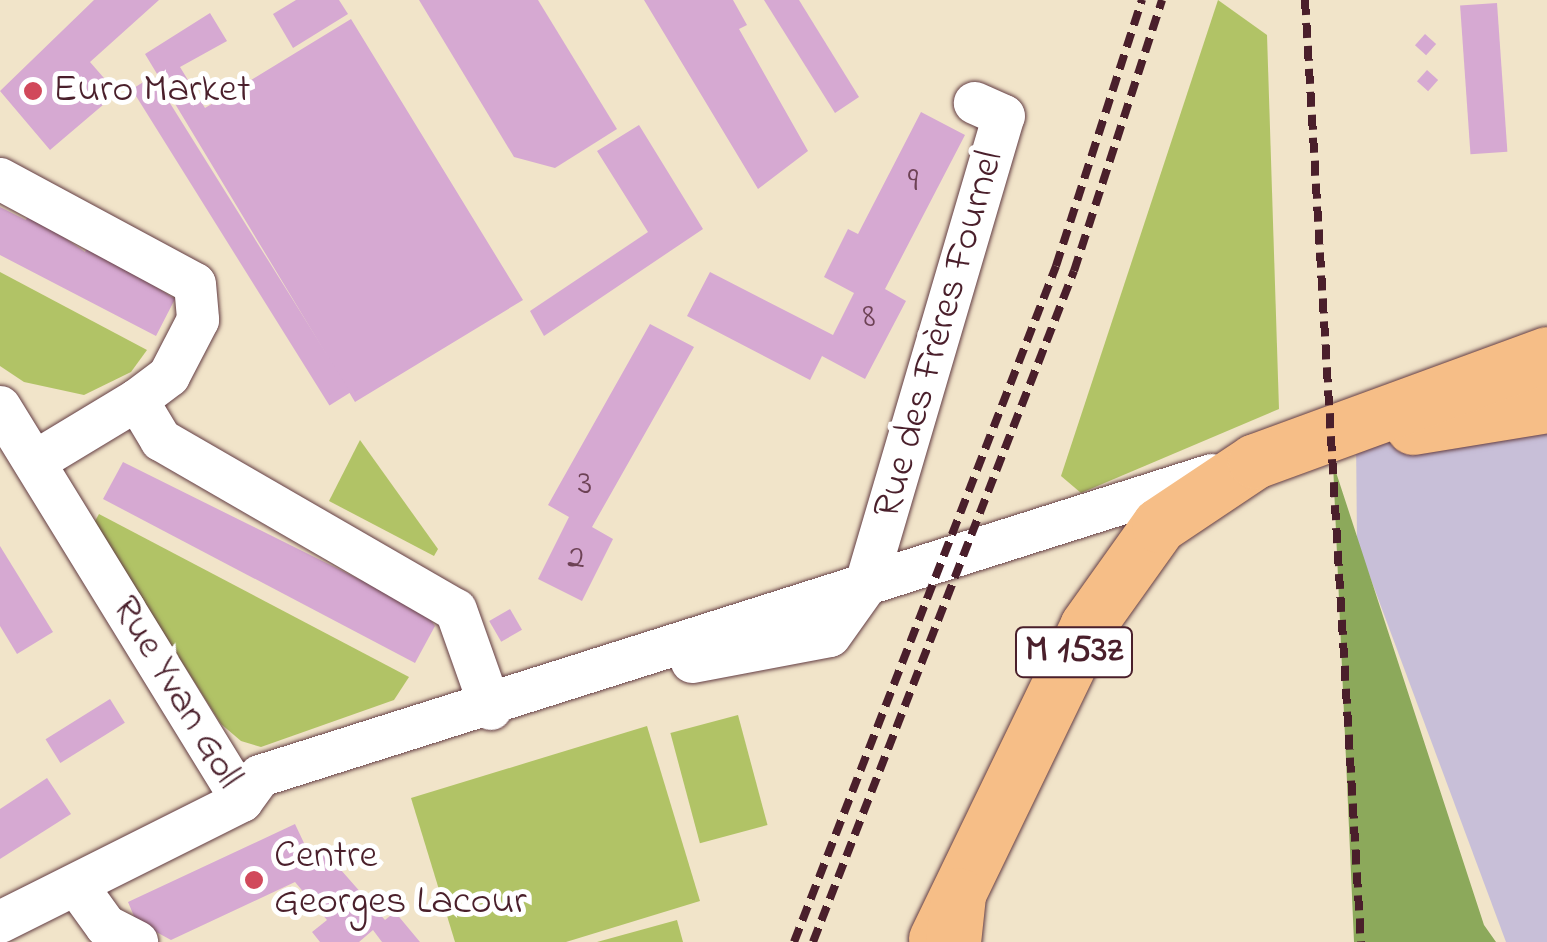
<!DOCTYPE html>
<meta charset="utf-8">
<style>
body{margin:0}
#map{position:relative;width:1547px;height:942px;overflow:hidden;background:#f1e4c9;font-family:"Indie Flower",sans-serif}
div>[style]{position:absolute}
.industrial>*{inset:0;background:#c8bfd8}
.green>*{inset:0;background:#b1c366;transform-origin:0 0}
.forest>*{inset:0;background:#8ca95b}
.building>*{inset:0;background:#d6a9d2;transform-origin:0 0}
.roads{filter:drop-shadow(0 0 2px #633d43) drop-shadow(0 0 2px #633d43)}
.minor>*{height:42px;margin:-21px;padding:0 21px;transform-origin:21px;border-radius:21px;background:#fff}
.major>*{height:55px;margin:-27.5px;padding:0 27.5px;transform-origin:27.5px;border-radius:27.5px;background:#f6be87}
.highway>*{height:55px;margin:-27.5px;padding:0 27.5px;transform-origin:27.5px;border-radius:27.5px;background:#f6be87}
.rail>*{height:8px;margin-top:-4px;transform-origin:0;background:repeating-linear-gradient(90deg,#4a1f2b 0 15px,transparent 0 23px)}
.dots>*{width:28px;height:28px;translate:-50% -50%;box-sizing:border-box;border:5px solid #fff;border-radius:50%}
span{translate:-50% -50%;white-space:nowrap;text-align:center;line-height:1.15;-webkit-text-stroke:10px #fff;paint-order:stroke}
.number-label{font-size:35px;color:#6d4255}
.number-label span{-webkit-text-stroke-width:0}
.shield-label span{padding:2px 8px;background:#fff;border:2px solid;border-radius:8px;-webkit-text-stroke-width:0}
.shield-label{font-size:38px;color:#4a1f2b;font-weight:700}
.poi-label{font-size:40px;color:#4a1f2b}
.left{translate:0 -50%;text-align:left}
.street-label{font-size:40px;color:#4a1f2b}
</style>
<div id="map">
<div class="industrial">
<i style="clip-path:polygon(1547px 405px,1547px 942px,1506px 942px,1357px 542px,1356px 436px)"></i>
</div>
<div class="green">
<i style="clip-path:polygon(1218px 0,1267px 35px,1279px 409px,1081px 493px,1061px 476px)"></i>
<i style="clip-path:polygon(0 272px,147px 350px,131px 372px,84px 395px,24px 382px,0 366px)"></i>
<i style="clip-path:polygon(360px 440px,438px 549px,434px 556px,329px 501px)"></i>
<i style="clip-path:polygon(99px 514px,409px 677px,394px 700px,261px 747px,241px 741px,221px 724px,94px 523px)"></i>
<i style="left:738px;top:715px;width:114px;height:70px;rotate:75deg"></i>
<i style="clip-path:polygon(647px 726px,700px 901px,566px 942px,455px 942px,411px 798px)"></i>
<i style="clip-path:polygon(677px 920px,683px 942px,597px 942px)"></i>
</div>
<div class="forest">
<i style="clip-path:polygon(1333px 463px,1484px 925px,1496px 942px,1354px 942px)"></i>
</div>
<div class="building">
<i style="clip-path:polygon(94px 0,159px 0,90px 62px,117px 93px,50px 150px,0 91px)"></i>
<i style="clip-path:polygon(296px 0,339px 0,348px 14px,293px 48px,273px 14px)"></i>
<i style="clip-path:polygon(419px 0,538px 0,617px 129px,555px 168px,514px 157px)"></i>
<i style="clip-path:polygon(644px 0,733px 0,747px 25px,739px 29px,808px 151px,758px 189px)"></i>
<i style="clip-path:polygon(764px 0,799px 0,859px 97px,835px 113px)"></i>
<i style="left:1497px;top:3px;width:149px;height:37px;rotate:86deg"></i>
<i style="clip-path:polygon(210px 13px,227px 41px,180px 67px,205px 108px,351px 19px,523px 300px,355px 402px,145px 54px)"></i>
<i style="left:1425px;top:34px;width:15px;height:15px;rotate:42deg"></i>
<i style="left:1427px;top:70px;width:15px;height:15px;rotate:42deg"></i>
<i style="left:153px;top:76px;width:373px;height:25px;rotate:58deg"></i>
<i style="clip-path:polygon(921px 112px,965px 135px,885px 289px,906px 301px,865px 379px,822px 356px,810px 380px,687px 316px,710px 272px,833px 335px,854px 293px,824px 277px,848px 229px,858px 234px)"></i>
<i style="clip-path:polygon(639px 125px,703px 229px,544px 336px,530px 311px,648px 232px,597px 151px)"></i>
<i style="clip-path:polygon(0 207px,26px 220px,29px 213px,85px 252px,89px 244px,175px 299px,156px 336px,0 255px)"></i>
<i style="clip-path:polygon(650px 324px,694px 347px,592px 527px,613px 539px,582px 601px,538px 579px,569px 517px,548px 505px)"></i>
<i style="clip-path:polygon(123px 462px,425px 612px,435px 626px,415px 663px,103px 499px)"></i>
<i style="clip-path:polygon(0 546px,53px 632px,17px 654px,0 626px)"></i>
<i style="left:510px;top:609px;width:24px;height:24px;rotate:60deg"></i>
<i style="left:110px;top:699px;width:28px;height:76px;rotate:58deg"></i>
<i style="clip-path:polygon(47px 778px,71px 814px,0 859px,0 809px)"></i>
<i style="clip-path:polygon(295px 824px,312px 860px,326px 853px,385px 920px,395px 912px,420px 942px,382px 942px,373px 930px,359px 942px,320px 942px,312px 932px,327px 920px,295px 882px,171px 940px,136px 921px,128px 902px)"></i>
</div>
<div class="roads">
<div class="minor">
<i style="left:0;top:179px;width:221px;rotate:28.3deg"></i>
<i style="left:195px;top:284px;width:36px;rotate:85deg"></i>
<i style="left:198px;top:320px;width:63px;rotate:117.4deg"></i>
<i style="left:169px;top:376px;width:40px;rotate:143deg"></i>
<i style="left:137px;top:400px;width:47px;rotate:59deg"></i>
<i style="left:161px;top:440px;width:340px;rotate:30deg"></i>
<i style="left:456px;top:610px;width:105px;rotate:70.5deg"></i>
<i style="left:0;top:407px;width:462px;rotate:58.4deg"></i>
<i style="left:242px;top:801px;width:271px;rotate:153.4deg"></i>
<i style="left:36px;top:461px;width:118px;rotate:-31.1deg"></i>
<i style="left:692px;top:662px;width:140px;rotate:-10.7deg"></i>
<i style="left:830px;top:636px;width:60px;rotate:-54.5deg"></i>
<i style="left:865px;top:587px;width:491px;rotate:-73.6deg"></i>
<i style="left:1004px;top:116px;width:32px;rotate:-156deg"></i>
<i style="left:242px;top:801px;width:31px;rotate:-54deg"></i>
<i style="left:260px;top:776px;width:998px;rotate:-17.55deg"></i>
<i style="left:77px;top:886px;width:49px;rotate:54.1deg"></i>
<i style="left:106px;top:926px;width:35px;rotate:27deg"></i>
</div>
<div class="major">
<i style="left:1413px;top:427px;width:136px;rotate:-9.3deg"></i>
<i style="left:936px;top:939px;width:348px;rotate:-64.2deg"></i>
<i style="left:1087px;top:626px;width:124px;rotate:-54.5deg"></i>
<i style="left:1159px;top:525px;width:115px;rotate:-33.7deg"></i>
<i style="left:1255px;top:461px;width:311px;rotate:-20.1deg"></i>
</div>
<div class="highway">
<i style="left:953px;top:942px;width:47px;rotate:-83.9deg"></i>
</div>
</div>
<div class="rail">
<i style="left:1305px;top:0;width:944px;rotate:86.6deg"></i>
<i style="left:794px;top:942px;width:725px;rotate:-68.81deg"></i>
<i style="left:1056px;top:266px;width:280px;rotate:-72.1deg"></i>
<i style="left:813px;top:942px;width:720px;rotate:-68.75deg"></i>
<i style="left:1074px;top:271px;width:285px;rotate:-72deg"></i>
</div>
<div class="dots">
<i style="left:33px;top:91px;background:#d1495b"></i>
<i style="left:254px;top:880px;background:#d1495b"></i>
</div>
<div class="number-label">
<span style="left:913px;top:182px">9</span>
<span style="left:869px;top:318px">8</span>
<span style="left:585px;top:485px">3</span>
<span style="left:576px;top:559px">2</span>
</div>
<div class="shield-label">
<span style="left:1074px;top:652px">M 153z</span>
</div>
<div class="poi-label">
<span class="left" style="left:53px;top:91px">Euro Market</span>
<span class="left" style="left:274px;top:880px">Centre<br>Georges Lacour</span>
</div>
<div class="street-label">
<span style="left:940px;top:335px;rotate:-74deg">Rue des Frères Fournel</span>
<span style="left:176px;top:693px;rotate:59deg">Rue Yvan Goll</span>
</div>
</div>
